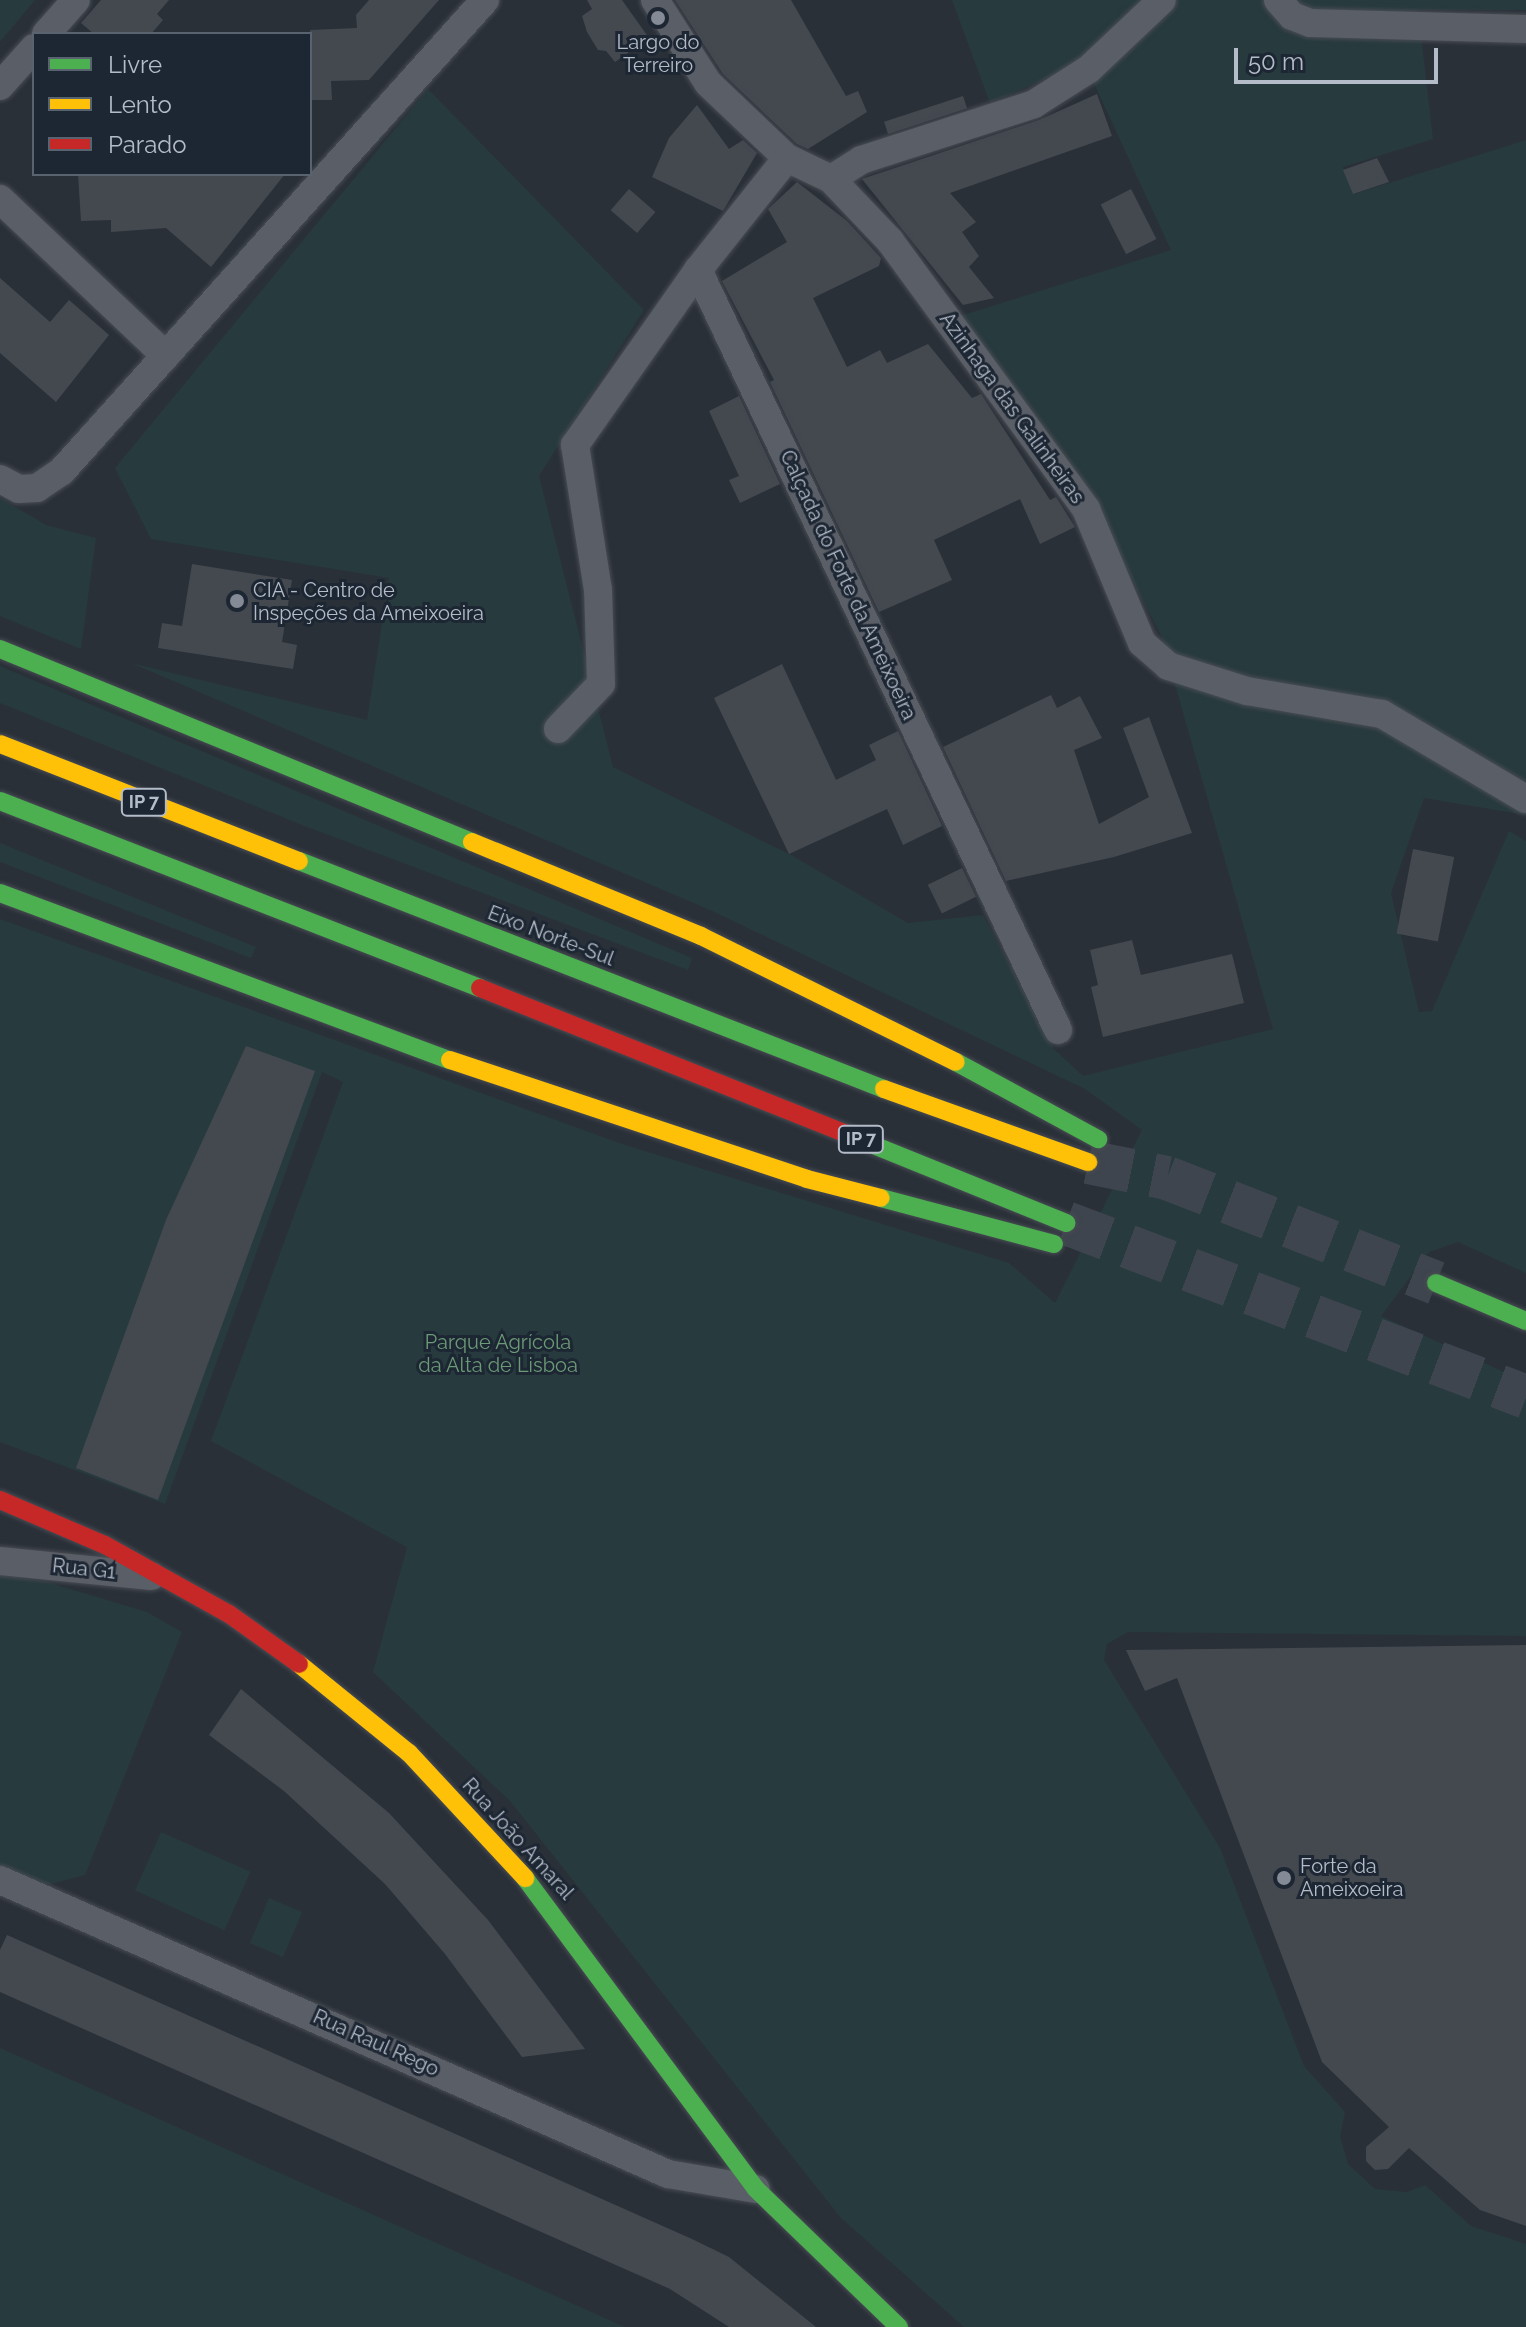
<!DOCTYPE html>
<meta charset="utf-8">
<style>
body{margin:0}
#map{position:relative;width:1526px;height:2327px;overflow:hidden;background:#2a3038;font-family:Raleway,sans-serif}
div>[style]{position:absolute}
.green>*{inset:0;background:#273a3e;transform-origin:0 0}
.building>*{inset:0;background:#444950;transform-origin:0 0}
.highway-tunnel>*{height:44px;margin-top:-22px;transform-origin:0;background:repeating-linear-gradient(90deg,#3f454e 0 44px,transparent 0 66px)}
.roads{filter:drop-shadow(0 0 2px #484c53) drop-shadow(0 0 2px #484c53)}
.street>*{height:28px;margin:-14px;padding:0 14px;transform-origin:14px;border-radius:14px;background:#5a5e66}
.fast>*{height:18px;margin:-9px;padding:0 9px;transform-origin:9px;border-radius:9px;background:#4caf50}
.slow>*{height:18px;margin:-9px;padding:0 9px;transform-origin:9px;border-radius:9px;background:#ffc107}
.jam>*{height:18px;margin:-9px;padding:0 9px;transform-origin:9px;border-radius:9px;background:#c62828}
.dots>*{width:22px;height:22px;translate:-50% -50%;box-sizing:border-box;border:4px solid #1d2633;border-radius:50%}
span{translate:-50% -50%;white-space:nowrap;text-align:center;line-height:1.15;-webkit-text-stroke:6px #1d2633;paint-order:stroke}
.shield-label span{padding:2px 6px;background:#1d2633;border:2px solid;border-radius:6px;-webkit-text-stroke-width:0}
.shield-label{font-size:18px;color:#b4bcc9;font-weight:700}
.poi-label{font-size:20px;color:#b4bcc9}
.left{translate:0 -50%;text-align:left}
.street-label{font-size:20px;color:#b4bcc9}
.park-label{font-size:20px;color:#6b9a76}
.legend{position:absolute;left:32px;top:32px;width:280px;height:144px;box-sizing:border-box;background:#1d2633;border:2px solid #59626f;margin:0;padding:10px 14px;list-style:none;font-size:24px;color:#b4bcc9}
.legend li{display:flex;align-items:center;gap:16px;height:40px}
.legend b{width:40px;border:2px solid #59626f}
.scale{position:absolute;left:1234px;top:48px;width:204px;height:36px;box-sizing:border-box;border:4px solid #b4bcc9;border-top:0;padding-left:10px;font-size:24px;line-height:28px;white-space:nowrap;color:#b4bcc9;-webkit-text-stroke:6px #1d2633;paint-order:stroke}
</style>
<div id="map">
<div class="green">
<i style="clip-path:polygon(0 0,35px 0,0 42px)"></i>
<i style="clip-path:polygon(952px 0,1526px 0,1526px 10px,1418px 10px,1433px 139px,1343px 167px,1354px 194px,1526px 140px,1526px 815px,1424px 798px,1391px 893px,1419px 1012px,1432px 1011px,1509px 831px,1526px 841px,1526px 1273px,1458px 1242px,1429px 1252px,1381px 1316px,1526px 1382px,1526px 1636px,1128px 1632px,1107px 1644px,1104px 1660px,1220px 1848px,1304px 2066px,1345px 2112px,1340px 2136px,1348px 2164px,1375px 2189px,1407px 2192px,1425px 2185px,1471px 2226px,1526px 2244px,1526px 2327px,964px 2327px,841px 2218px,510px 1801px,373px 1672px,407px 1547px,211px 1441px,343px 1082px,322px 1072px,165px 1504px,0 1442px,0 919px,622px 1144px,1009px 1263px,1055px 1303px,1142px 1130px,1085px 1089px,710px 910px,131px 663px,367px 720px,389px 578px,151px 539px,115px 468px,428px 89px,644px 310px,539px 476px,613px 767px,789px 854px,908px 923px,983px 915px,1054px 1049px,1083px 1076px,1273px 1029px,1161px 635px,1089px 499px,957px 317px,1171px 250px,1091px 77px,1073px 67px,990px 103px)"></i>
<i style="clip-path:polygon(0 498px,46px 525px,96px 538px,81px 649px,0 616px)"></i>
<i style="clip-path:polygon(0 666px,692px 958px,688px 970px,302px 825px,0 703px)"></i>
<i style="clip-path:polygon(0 843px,256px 947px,251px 958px,0 862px)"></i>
<i style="clip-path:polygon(0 1575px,47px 1582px,147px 1612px,182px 1632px,85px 1875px,0 1897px)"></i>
<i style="left:161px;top:1832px;width:98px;height:64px;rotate:24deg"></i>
<i style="left:269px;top:1898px;width:36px;height:49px;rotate:23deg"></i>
<i style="clip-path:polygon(0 2048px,625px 2327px,0 2327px)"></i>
</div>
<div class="building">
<i style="clip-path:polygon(101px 0,169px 0,157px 14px,163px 20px,151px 34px,94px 34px,81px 23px)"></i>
<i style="clip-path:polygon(369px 0,439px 0,369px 80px,331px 81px,332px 100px,310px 100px,310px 30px,357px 28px,356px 15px)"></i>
<i style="clip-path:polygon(587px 0,622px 0,649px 38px,615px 62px,606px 51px,598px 50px,587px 32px,582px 16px,592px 9px)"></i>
<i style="clip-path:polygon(675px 0,791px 0,846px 96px,858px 91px,867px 112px,808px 149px,797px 144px,723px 74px)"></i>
<i style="clip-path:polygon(1097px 94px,1112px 136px,950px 193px,976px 222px,962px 232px,979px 256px,969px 267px,994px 298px,963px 305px,862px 179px,1039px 120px)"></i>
<i style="left:963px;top:96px;width:13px;height:83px;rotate:72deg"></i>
<i style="clip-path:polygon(697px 105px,729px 149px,743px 140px,757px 153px,723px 211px,652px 177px,669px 138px)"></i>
<i style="clip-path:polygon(1377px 158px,1389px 182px,1353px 194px,1343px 170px)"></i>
<i style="clip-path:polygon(78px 174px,137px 176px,285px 174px,211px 267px,166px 228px,111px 232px,111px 220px,81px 221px)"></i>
<i style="clip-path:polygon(797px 182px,847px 221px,881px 258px,879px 266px,813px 298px,847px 367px,880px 350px,887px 363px,928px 344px,972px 398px,981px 394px,1050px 500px,1056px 497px,1075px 527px,1040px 544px,1020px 499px,934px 540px,952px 580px,879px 612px,770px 382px,774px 380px,722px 281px,787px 242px,768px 209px)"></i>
<i style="left:629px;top:189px;width:35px;height:28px;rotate:41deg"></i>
<i style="left:1131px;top:189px;width:56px;height:34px;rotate:63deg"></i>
<i style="clip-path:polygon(0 278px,50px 322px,69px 300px,109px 335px,56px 402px,0 353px)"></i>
<i style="clip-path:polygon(739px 396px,780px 484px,740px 503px,729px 480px,739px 476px,709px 411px)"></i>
<i style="clip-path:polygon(192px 564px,292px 580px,282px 642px,297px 645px,293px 669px,158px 648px,162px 623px,182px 626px)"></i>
<i style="clip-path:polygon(782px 664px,836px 780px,876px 760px,869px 745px,898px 731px,942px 826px,903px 845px,887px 809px,789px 854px,714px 698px)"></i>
<i style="clip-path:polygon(1051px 695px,1057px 708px,1080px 696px,1102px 738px,1074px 750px,1099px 824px,1149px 797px,1123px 728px,1149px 717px,1192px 833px,1114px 857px,1006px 881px,943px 747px)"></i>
<i style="left:1413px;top:849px;width:42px;height:86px;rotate:11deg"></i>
<i style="left:962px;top:868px;width:32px;height:38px;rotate:64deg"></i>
<i style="clip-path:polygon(1132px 940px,1141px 975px,1232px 954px,1244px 1003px,1103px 1037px,1091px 987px,1098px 985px,1090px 950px)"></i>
<i style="clip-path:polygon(246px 1046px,315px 1071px,158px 1500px,76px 1468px,166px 1220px)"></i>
<i style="clip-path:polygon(1526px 1645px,1526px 2226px,1480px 2210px,1409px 2148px,1388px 2169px,1375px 2170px,1366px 2161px,1366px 2147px,1389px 2127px,1322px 2062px,1177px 1678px,1145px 1691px,1126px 1650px)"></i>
<i style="clip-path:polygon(241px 1689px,389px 1813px,488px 1920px,585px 2049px,522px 2057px,445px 1954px,385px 1884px,284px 1791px,209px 1735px)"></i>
<i style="clip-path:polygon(7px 1935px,692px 2239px,729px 2257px,816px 2327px,729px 2327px,670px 2289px,0 1992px,0 1950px)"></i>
</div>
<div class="highway-tunnel">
<i style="left:1088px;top:1162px;width:81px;rotate:11.4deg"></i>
<i style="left:1167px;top:1178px;width:289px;rotate:21.3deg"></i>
<i style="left:1066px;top:1223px;width:492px;rotate:20.7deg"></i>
</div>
<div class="roads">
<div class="street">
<i style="left:655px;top:0;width:98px;rotate:57.4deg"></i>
<i style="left:708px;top:83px;width:109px;rotate:43.5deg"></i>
<i style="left:787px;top:158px;width:49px;rotate:25.5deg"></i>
<i style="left:831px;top:179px;width:86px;rotate:46.4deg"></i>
<i style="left:890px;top:241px;width:332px;rotate:53.8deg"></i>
<i style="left:1086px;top:509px;width:145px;rotate:67.3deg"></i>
<i style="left:1142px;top:643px;width:35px;rotate:41deg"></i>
<i style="left:1168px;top:666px;width:83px;rotate:17.6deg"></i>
<i style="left:1247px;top:691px;width:137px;rotate:9.7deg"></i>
<i style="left:1382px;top:714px;width:167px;rotate:30.6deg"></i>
<i style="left:1278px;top:0;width:21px;rotate:49deg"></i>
<i style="left:1292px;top:16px;width:19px;rotate:21deg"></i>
<i style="left:1310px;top:23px;width:216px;rotate:1.6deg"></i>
<i style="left:46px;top:34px;width:45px;rotate:-48.6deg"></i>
<i style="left:0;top:86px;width:51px;rotate:-48.2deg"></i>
<i style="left:787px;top:158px;width:143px;rotate:128.5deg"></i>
<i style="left:698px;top:270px;width:841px;rotate:64.65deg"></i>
<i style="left:831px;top:179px;width:36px;rotate:-32deg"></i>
<i style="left:861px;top:160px;width:182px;rotate:-17.9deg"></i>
<i style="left:1034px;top:104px;width:65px;rotate:-32.5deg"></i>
<i style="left:1089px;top:69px;width:100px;rotate:-43.4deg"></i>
<i style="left:0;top:199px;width:228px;rotate:43.4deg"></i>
<i style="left:0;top:479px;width:21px;rotate:28deg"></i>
<i style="left:19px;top:489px;width:18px;rotate:-3deg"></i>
<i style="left:37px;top:488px;width:30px;rotate:-34deg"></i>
<i style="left:62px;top:471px;width:633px;rotate:-48.07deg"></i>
<i style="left:558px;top:729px;width:62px;rotate:-46.3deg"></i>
<i style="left:601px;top:684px;width:94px;rotate:-91.8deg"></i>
<i style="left:598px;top:590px;width:147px;rotate:-99deg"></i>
<i style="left:575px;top:445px;width:214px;rotate:-54.9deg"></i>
<i style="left:0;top:1561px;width:152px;rotate:5.7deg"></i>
<i style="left:0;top:1880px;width:730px;rotate:23.76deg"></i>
<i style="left:668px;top:2174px;width:89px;rotate:9.7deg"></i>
</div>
<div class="fast">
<i style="left:0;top:649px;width:510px;rotate:22.24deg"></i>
<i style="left:0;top:801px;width:515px;rotate:21.29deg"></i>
<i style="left:299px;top:861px;width:628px;rotate:21.29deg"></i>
<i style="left:0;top:893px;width:480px;rotate:20.4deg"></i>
<i style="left:956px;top:1062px;width:162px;rotate:28.5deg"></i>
<i style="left:856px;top:1138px;width:227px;rotate:22deg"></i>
<i style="left:881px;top:1198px;width:179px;rotate:14.9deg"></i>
<i style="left:1436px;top:1283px;width:98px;rotate:22.9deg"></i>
<i style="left:525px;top:1878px;width:387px;rotate:53.4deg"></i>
<i style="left:756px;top:2189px;width:199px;rotate:44deg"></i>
</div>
<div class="slow">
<i style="left:0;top:744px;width:321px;rotate:21.4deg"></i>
<i style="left:472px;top:842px;width:248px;rotate:22.3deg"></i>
<i style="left:701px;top:936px;width:284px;rotate:26.3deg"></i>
<i style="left:450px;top:1060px;width:376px;rotate:18.4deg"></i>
<i style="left:807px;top:1179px;width:76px;rotate:14.4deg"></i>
<i style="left:884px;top:1089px;width:217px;rotate:19.7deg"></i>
<i style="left:299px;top:1664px;width:141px;rotate:39deg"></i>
<i style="left:409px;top:1753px;width:171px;rotate:47.1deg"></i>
</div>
<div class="jam">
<i style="left:480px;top:988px;width:405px;rotate:21.7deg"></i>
<i style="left:0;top:1500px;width:114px;rotate:23.2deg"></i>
<i style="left:105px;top:1545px;width:142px;rotate:29.1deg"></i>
<i style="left:229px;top:1614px;width:86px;rotate:35.5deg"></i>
</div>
</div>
<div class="dots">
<i style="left:658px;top:18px;background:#848b96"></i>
<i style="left:237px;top:601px;background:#848b96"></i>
<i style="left:1284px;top:1878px;background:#848b96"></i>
</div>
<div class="shield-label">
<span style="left:144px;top:802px">IP 7</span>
<span style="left:861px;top:1139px">IP 7</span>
</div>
<div class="poi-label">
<span style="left:658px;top:54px">Largo do<br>Terreiro</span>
<span class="left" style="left:253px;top:602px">CIA - Centro de<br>Inspeções da Ameixoeira</span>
<span class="left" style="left:1300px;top:1878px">Forte da<br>Ameixoeira</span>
</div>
<div class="street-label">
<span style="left:1012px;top:408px;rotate:54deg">Azinhaga das Galinheiras</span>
<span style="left:848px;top:585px;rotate:65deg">Calçada do Forte da Ameixoeira</span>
<span style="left:551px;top:936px;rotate:21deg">Eixo Norte-Sul</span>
<span style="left:84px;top:1569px;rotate:6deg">Rua G1</span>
<span style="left:518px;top:1839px;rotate:48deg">Rua João Amaral</span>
<span style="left:376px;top:2043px;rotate:24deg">Rua Raul Rego</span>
</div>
<div class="park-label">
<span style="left:498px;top:1354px">Parque Agrícola<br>da Alta de Lisboa</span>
</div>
<ul class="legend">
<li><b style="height:10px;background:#4caf50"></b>Livre</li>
<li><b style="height:10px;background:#ffc107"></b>Lento</li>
<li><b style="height:10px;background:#c62828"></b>Parado</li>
</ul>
<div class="scale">50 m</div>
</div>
